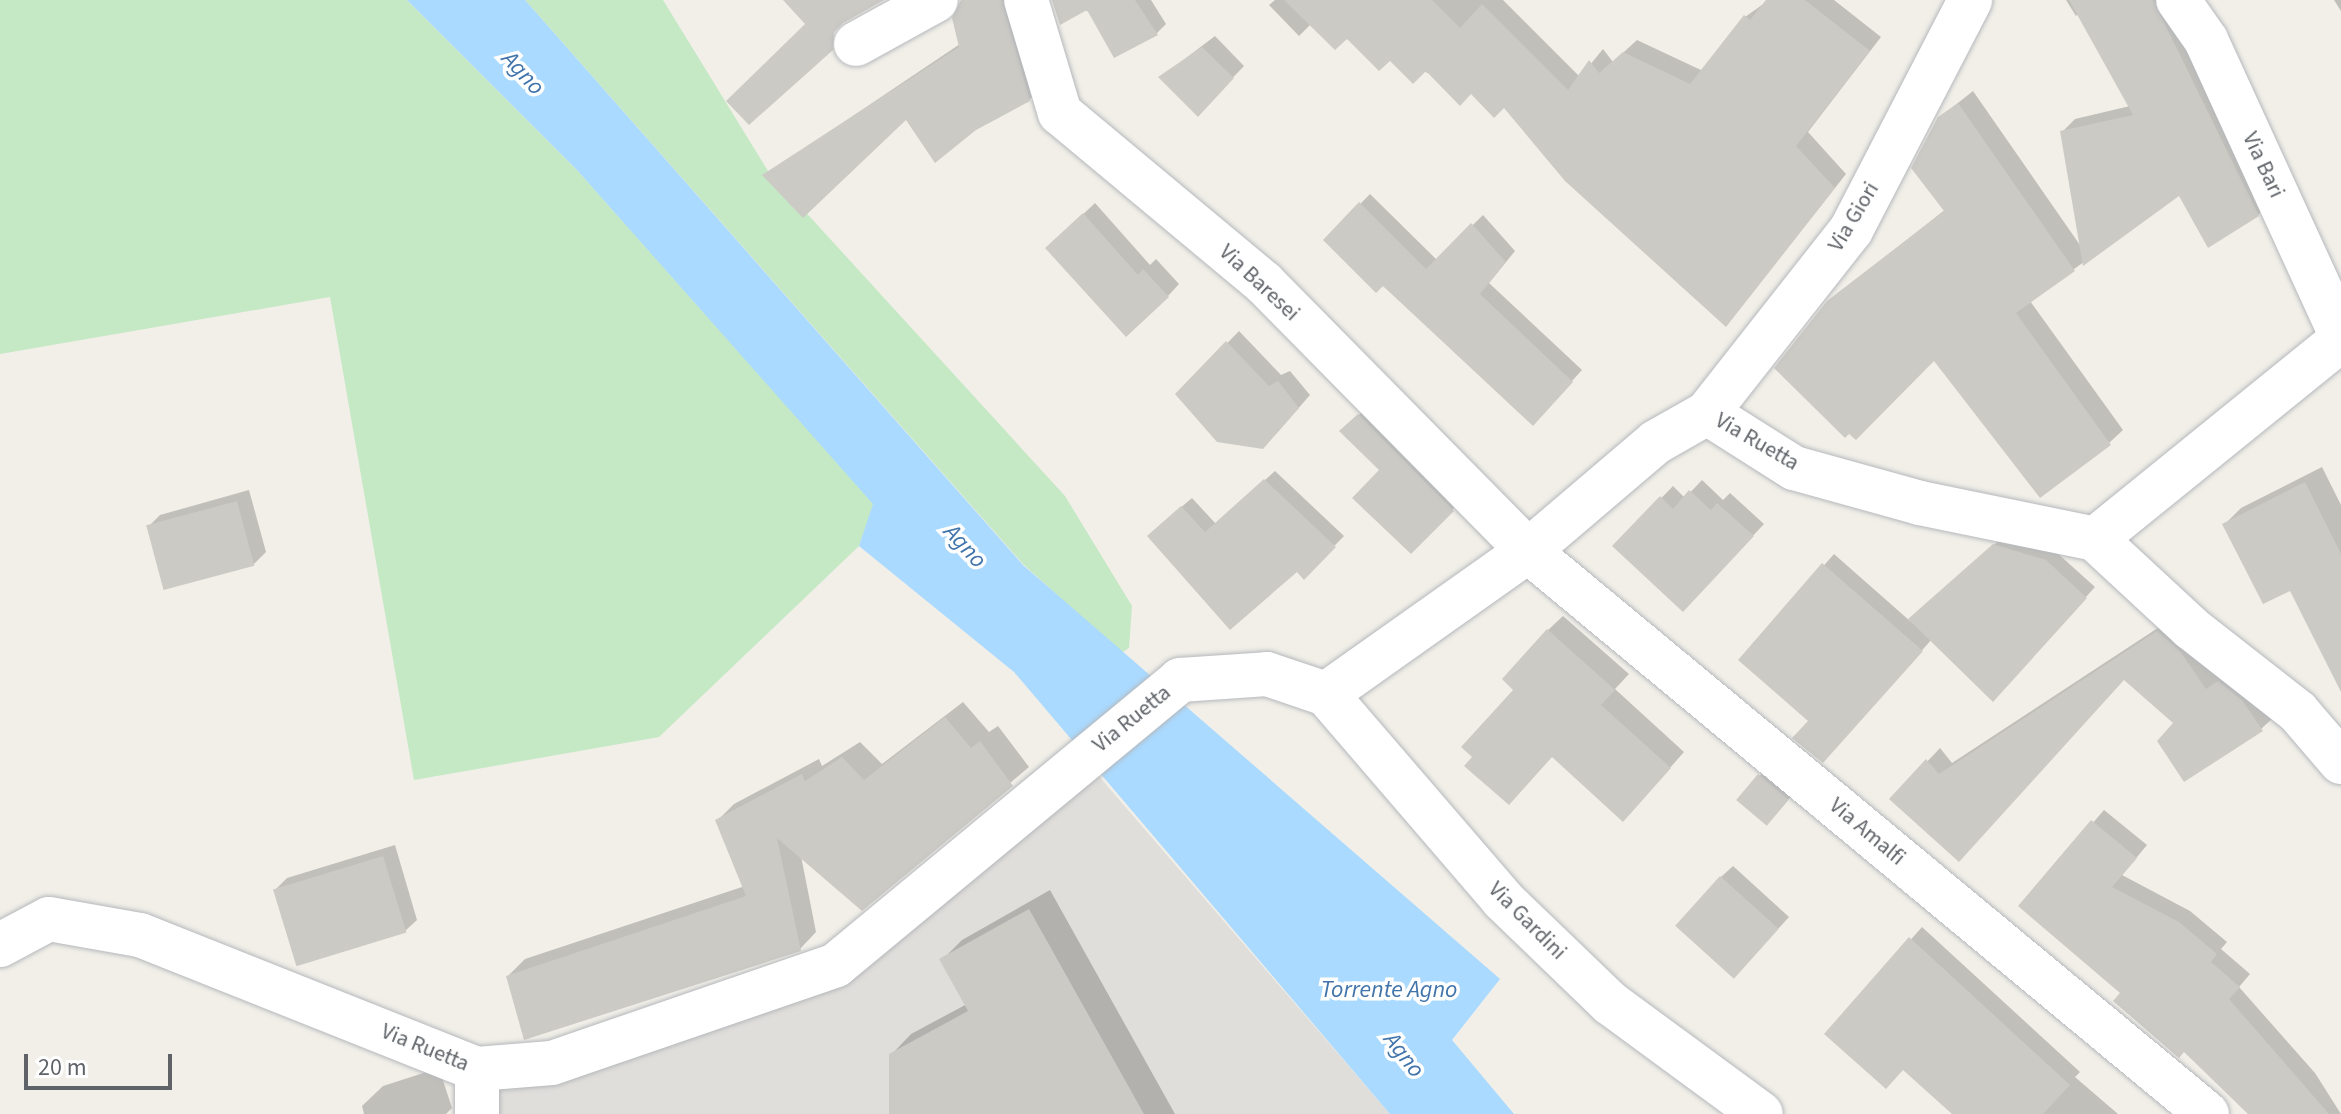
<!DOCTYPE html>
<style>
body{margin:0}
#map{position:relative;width:2341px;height:1114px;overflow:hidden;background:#f1efe8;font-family:"Source Sans 3",sans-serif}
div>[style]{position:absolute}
.industrial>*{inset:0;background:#e0deda}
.green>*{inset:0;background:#c5e8c5}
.water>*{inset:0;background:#aadaff}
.shadow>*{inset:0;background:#0003;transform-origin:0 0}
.building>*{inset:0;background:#cccac5;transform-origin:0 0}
.roads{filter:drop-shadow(0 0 2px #b5b8bc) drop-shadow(0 0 2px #b5b8bc)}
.minor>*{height:44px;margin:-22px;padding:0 22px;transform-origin:22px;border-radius:22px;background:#fff}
span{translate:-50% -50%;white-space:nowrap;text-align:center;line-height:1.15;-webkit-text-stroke:7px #fff;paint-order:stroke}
.street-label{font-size:22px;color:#5f6368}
.water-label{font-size:24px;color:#4174aa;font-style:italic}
.scale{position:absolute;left:24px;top:1054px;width:148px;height:36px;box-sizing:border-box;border:4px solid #5f6368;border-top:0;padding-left:10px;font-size:24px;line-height:28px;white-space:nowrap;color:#5f6368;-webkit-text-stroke:6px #fff;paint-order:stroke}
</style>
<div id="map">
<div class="industrial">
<i style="clip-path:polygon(1085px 760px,1390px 1114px,497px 1114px,489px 1065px,870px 950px)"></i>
</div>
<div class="green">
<i style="clip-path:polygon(0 0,407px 0,577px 170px,874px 504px,859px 546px,659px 737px,414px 780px,330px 297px,0 354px)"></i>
<i style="clip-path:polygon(525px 0,663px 0,768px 171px,1065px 496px,1132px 606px,1129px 648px,1121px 653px,1023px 564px)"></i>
</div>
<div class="water">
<i style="clip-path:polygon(407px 0,525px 0,1023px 565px,1500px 979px,1452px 1040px,1514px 1114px,1390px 1114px,1014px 672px,859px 546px,873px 504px,577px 170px)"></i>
</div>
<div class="shadow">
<i style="clip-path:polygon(965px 0,1014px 0,1040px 89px,1029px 100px,907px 117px,765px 175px,960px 44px)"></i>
<i style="clip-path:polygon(1054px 0,1151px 0,1166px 24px,1156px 34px)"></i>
<i style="clip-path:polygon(1275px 0,1503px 0,1580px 77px,1603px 49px,1613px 62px,1637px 40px,1703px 71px,1745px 17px,1769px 0,1834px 0,1881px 37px,1808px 132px,1846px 174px,1738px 311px,1504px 105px,1311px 24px,1299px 36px,1269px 5px)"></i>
<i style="clip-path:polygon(2066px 0,2171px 0,2271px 202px,2258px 215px,2179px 193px,2030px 301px,2123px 430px,2109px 443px,1828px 302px,1946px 209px,1939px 118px,1973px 91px,2082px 248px,2062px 132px,2075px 119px,2130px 106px,2079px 13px,2076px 16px)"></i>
<i style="clip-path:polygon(2334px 0,2341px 0,2341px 11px)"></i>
<i style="clip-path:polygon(1215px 36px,1244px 66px,1198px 114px,1161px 77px)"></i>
<i style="clip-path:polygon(1370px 194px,1437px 260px,1483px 215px,1515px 251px,1489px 283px,1582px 370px,1543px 413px,1325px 240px)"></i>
<i style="clip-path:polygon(1095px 203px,1150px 265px,1156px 259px,1179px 284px,1168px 296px,1059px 237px)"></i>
<i style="clip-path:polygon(1239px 331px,1281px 375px,1290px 371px,1310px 395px,1275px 435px,1178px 394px)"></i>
<i style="clip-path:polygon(1369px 406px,1462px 500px,1411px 551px,1382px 470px,1351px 422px)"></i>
<i style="clip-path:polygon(2322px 467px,2341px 505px,2341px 661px,2291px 588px,2225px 524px,2241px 508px)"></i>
<i style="clip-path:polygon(1275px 471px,1344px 536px,1304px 577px,1297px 569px,1159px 526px,1192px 498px,1216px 524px)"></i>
<i style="clip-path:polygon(1702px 480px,1723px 500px,1730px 493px,1764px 524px,1694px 598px,1615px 546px,1673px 486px,1685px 498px)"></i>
<i style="clip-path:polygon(249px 490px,266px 552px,254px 564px,148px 527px,160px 515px)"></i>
<i style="clip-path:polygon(2005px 535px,2055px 551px,2095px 587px,2002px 690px,1932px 639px,1833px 751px,1811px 721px,1741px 660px,1834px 554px,1910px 621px)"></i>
<i style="clip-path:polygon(1563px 616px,1629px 674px,1615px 689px,1684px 752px,1638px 804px,1516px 690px,1548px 630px)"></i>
<i style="clip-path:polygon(2170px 620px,2192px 639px,2219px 678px,2232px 670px,2274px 717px,2261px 729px,2176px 722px,2124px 677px,1892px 799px,1940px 748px,1952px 763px)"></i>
<i style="clip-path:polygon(963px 702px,989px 732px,998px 726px,1029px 767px,862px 909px,801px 856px,816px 932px,800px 949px,508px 976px,525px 959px,745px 886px,717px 821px,734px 804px,819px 759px,822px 766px,860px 742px,882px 764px)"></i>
<i style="left:1765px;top:770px;width:37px;height:40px;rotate:41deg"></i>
<i style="clip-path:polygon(2104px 810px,2147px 845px,2122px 875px,2190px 911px,2227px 942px,2221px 949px,2250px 974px,2239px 987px,2315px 1073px,2341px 1114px,2251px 1114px,2123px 993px,2021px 906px)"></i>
<i style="clip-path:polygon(395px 845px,417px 920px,405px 931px,275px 890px,287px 878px)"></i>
<i style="clip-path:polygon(1733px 866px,1789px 917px,1745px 965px,1721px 877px)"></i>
<i style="clip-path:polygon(1050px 890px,1175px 1114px,891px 1114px,891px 1055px,911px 1034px,967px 1004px,942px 960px,962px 940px)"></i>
<i style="clip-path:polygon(1922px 927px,2080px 1072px,2075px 1077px,2118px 1114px,1955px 1114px,1903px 1068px,1827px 1034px)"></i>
<i style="clip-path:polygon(439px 1068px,452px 1108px,446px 1114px,364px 1114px,362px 1106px,383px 1086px)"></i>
</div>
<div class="building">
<i style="clip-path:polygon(783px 0,884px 0,843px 23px,834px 32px,833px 50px,749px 125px,726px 101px,805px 24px)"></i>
<i style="clip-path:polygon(961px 0,1002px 0,1030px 101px,976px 130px,935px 163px,906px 120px,803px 218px,762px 175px,959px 47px,952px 18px)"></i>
<i style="clip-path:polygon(1052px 0,1135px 0,1158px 35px,1114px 58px,1087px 10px,1060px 25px)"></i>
<i style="clip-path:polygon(1284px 0,1432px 0,1460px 28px,1482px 4px,1568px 90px,1589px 60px,1599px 73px,1623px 52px,1690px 84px,1744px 15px,1750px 20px,1766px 0,1805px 0,1870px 51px,1796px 146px,1835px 188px,1726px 327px,1565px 181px,1504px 108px,1494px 118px,1471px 94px,1460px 106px,1426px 71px,1413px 84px,1390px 61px,1379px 71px,1347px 39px,1335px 50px)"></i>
<i style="clip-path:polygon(2069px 0,2153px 0,2259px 216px,2208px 248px,2179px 196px,2083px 266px,2060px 131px,2133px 115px)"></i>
<i style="clip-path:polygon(1202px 47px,1234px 78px,1198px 117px,1158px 77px)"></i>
<i style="clip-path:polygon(1958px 103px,2075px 271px,2016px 313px,2111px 445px,2040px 498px,1934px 361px,1856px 440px,1849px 434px,1845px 438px,1774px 368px,1827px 301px,1944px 211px,1911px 168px,1938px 117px)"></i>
<i style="clip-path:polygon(1359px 202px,1426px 269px,1471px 223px,1506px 262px,1480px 294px,1573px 382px,1533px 426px,1383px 286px,1376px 293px,1323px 240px)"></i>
<i style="clip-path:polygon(1083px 213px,1138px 275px,1143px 269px,1169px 297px,1126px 337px,1045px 248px)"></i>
<i style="clip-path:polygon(1226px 341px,1269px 386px,1278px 381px,1299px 408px,1263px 449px,1217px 442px,1175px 394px)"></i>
<i style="clip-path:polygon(1358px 414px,1454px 511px,1411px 554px,1352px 498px,1379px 470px,1339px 431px)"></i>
<i style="clip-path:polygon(1264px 479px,1336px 547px,1304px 580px,1297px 572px,1230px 630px,1147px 536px,1181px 506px,1205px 532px)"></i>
<i style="clip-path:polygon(2305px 482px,2341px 554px,2341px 692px,2290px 591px,2263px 604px,2222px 524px)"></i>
<i style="clip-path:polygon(1689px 490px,1711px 510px,1717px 503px,1754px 536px,1683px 612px,1612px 546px,1660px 496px,1673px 509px)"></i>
<i style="left:237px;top:501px;width:67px;height:94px;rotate:75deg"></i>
<i style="clip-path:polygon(1993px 544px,2046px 560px,2087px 598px,1993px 702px,1908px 619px)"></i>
<i style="clip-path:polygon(1822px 563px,1923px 651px,1823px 763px,1792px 738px,1808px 721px,1738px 660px)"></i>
<i style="clip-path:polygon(1547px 629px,1615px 690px,1601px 705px,1671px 768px,1623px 822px,1552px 757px,1509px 805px,1464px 766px,1472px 757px,1461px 747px,1513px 690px,1502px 679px)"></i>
<i style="clip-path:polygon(2157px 631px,2180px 651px,2206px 689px,2218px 681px,2242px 700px,2263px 731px,2184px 782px,2157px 741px,2173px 723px,2124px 680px,1959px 862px,1889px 799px,1926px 759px,1939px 774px)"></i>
<i style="clip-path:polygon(945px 717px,971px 748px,980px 741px,1013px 786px,862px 911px,777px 838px,801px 951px,524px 1040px,506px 976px,746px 896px,715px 820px,802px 774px,805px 781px,842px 757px,864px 780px)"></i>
<i style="left:1758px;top:774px;width:40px;height:34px;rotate:40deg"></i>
<i style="clip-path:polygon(2091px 820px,2137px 858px,2112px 887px,2179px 922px,2217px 954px,2211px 962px,2240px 987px,2229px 999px,2329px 1114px,2248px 1114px,2184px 1052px,2179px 1058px,2113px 1001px,2120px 993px,2018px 906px)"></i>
<i style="left:383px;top:856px;width:80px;height:115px;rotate:73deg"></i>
<i style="left:1720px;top:876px;width:79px;height:67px;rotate:42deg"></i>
<i style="clip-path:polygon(1029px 909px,1144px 1114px,889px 1114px,889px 1054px,968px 1011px,939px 959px)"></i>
<i style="clip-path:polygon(1909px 937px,2070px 1085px,2043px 1114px,1952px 1114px,1903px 1070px,1886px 1089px,1824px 1034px)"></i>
</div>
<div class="roads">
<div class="minor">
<i style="left:1026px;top:0;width:118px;rotate:73.3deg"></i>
<i style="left:1060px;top:113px;width:266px;rotate:39.8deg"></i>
<i style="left:1264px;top:283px;width:376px;rotate:45.4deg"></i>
<i style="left:1528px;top:551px;width:882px;rotate:39.66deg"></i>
<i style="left:2178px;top:0;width:49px;rotate:55deg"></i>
<i style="left:2206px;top:40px;width:324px;rotate:65.4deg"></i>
<i style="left:856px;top:44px;width:91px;rotate:-28.8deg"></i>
<i style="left:1707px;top:413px;width:103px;rotate:32.3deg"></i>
<i style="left:1794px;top:468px;width:131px;rotate:15.5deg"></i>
<i style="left:1920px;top:503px;width:179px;rotate:11.6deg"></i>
<i style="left:2095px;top:539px;width:316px;rotate:-39deg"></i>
<i style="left:2095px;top:539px;width:131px;rotate:42.8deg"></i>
<i style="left:2191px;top:628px;width:136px;rotate:38.1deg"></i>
<i style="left:2298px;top:712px;width:66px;rotate:49.3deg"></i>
<i style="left:1326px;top:694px;width:247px;rotate:-35.3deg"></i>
<i style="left:1528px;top:551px;width:168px;rotate:-40.4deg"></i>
<i style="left:1656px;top:442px;width:59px;rotate:-29.6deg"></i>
<i style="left:1707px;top:413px;width:233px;rotate:-51.8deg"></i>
<i style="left:1851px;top:230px;width:259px;rotate:-62.6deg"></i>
<i style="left:1326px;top:694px;width:272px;rotate:49.3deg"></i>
<i style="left:1503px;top:900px;width:149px;rotate:43.9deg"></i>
<i style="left:1610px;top:1003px;width:187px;rotate:36.3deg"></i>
<i style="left:0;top:945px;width:55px;rotate:-28deg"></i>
<i style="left:49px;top:919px;width:92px;rotate:10deg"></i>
<i style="left:140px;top:935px;width:363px;rotate:21.7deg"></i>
<i style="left:477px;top:1069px;width:75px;rotate:-4.6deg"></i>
<i style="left:552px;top:1063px;width:300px;rotate:-19deg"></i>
<i style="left:836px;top:965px;width:447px;rotate:-39.6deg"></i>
<i style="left:1180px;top:680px;width:87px;rotate:-3.9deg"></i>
<i style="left:1267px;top:674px;width:62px;rotate:18.7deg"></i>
<i style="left:477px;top:1069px;width:45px;rotate:90deg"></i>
</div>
</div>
<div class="street-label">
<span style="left:2263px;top:165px;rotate:65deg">Via Bari</span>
<span style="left:1854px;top:217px;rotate:-59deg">Via Giori</span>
<span style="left:1259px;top:283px;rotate:43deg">Via Baresei</span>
<span style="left:1757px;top:442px;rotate:30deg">Via Ruetta</span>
<span style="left:1132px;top:719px;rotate:-39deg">Via Ruetta</span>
<span style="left:1867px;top:832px;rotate:40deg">Via Amalfi</span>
<span style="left:1527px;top:921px;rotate:45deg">Via Gardini</span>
<span style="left:425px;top:1048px;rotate:22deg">Via Ruetta</span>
</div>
<div class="water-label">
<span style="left:523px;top:73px;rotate:47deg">Agno</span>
<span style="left:965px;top:546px;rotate:47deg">Agno</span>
<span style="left:1389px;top:990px">Torrente Agno</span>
<span style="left:1404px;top:1055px;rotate:52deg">Agno</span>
</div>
<div class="scale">20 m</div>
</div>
